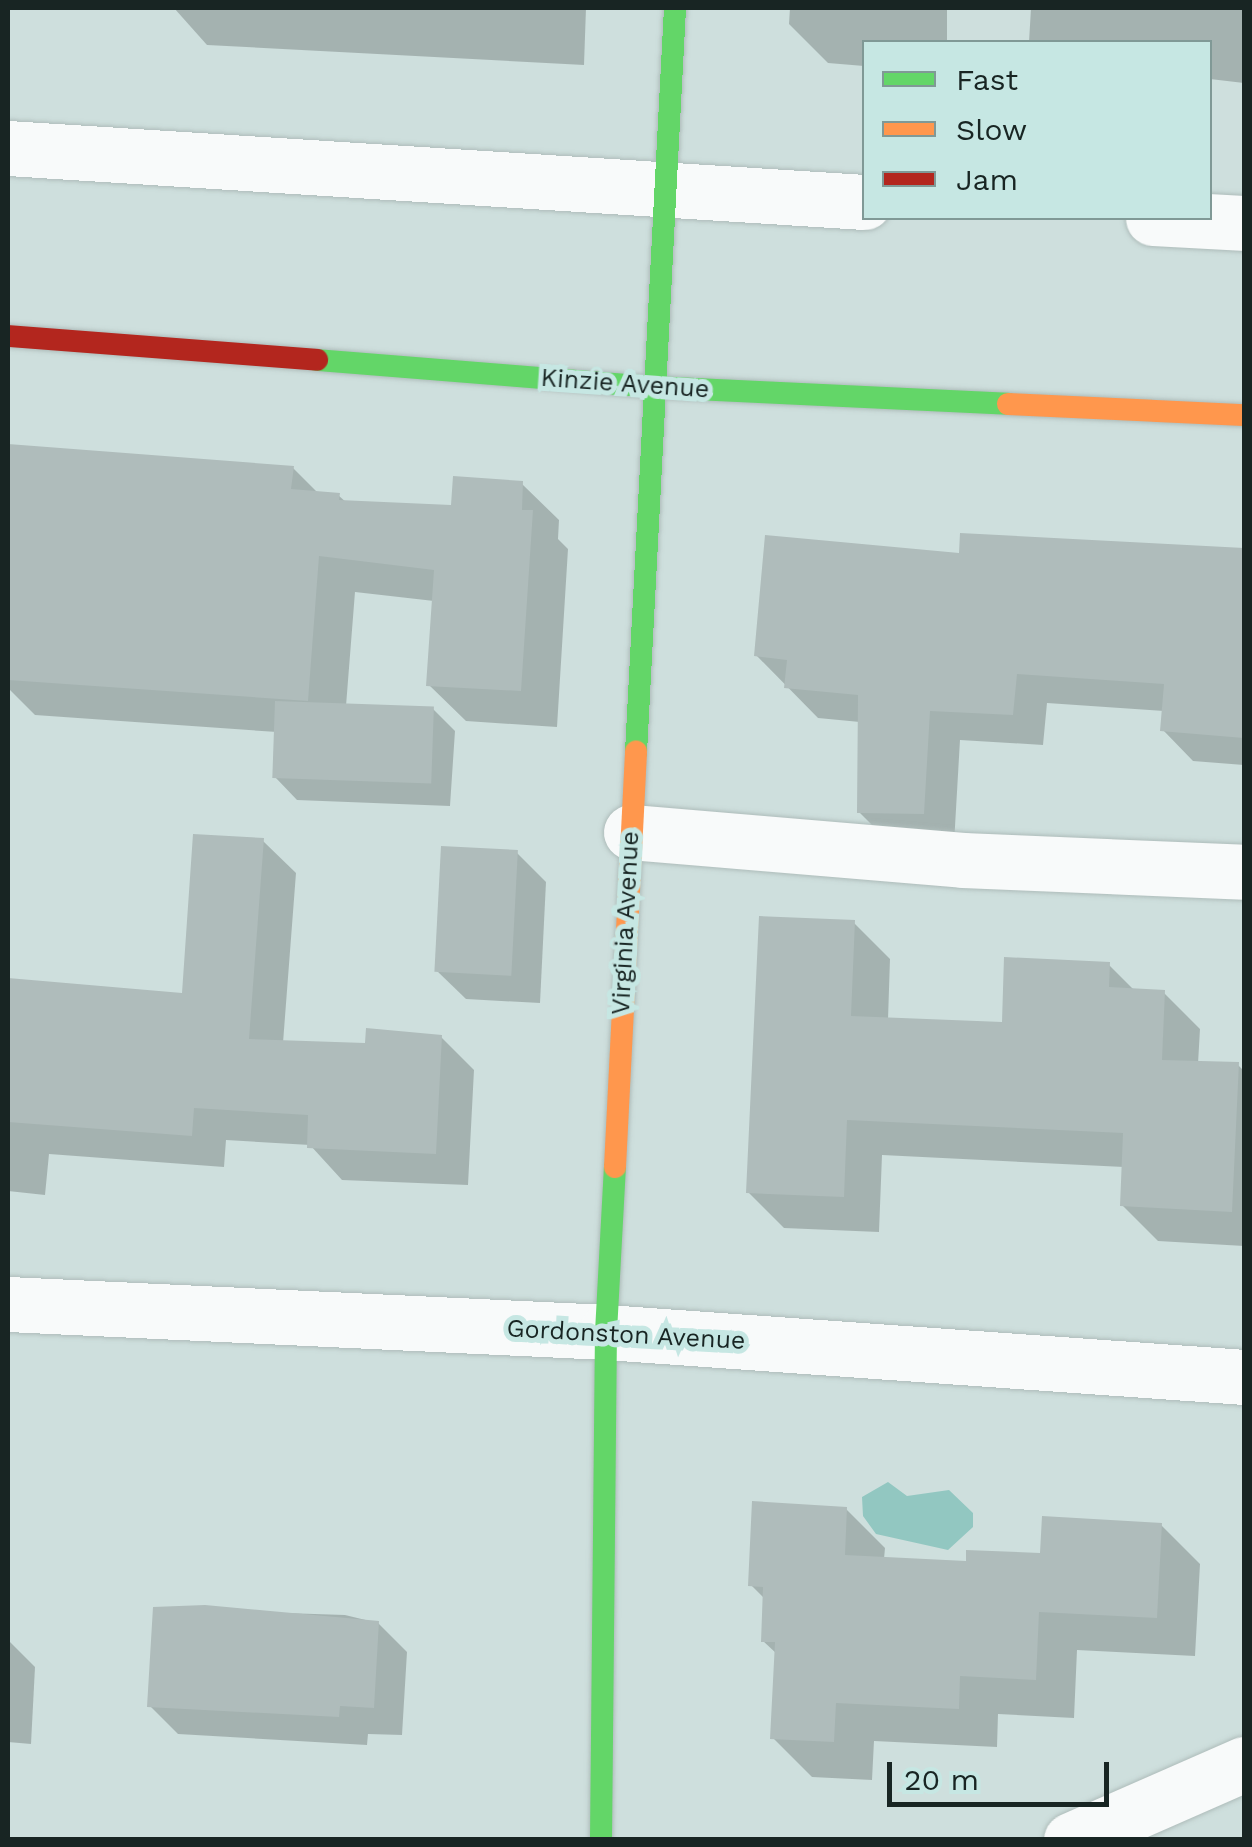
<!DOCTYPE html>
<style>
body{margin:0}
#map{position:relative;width:1252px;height:1847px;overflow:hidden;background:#cedfdd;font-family:"Work Sans",sans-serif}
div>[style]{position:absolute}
.water>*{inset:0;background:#92c7c1}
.shadow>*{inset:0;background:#0003}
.building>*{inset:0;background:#afbcbb;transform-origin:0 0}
.roads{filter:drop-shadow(0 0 2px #aebcba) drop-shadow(0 0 2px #aebcba)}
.street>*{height:55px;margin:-27.5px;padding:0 27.5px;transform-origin:27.5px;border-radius:27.5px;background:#f8fafa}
.fast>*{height:22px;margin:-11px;padding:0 11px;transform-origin:11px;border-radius:11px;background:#63d668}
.slow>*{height:22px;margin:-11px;padding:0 11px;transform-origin:11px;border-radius:11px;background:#ff974d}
.jam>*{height:22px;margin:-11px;padding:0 11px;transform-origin:11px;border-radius:11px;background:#b3261e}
span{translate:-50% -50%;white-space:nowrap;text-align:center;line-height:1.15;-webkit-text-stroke:10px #c6e7e3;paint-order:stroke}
.street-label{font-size:25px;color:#182523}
.frame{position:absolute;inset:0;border:10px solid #182523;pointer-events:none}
.legend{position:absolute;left:862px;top:40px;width:350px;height:180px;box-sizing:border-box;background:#c6e7e3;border:2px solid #809996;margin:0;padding:12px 18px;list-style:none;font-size:30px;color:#182523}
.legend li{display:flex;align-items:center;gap:20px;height:50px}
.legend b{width:50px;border:2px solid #809996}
.scale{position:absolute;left:887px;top:1762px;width:222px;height:45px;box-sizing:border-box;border:5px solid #182523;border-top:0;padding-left:12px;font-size:30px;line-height:35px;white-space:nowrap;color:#182523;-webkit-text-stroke:8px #c6e7e3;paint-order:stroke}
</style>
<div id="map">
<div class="water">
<i style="clip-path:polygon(888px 1482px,907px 1496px,949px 1490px,973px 1513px,973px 1527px,948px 1550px,876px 1534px,863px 1516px,862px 1497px)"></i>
</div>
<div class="shadow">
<i style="clip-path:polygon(174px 8px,586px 8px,584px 65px,207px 45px)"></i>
<i style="clip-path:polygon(790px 8px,947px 8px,947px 42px,864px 42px,864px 66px,828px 63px,789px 24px)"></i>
<i style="clip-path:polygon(1031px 8px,1244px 8px,1244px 83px,1210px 79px,1210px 42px,1029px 42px)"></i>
<i style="clip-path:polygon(11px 447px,293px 468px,318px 493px,338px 495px,347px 503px,453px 508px,522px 484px,559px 520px,558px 539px,568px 549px,557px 727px,466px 721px,429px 685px,434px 601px,355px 592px,346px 706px,433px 709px,455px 731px,450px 806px,297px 800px,275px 777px,277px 732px,35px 715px,8px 688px)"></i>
<i style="clip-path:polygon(962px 536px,1244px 551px,1244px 765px,1193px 761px,1163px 730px,1164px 711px,1047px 703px,1043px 745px,960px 740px,954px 844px,890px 843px,859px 812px,860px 722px,818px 718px,756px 655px,961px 555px)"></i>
<i style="clip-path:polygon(263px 841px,296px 873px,283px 1043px,367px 1046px,441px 1037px,474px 1070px,468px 1185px,342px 1180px,310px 1145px,226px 1140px,224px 1167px,49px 1154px,45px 1195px,8px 1191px,8px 980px,184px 995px)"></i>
<i style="clip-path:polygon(517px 853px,546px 882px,540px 1003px,466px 999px,437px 971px)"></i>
<i style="clip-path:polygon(854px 923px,890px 959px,888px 1020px,1004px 1025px,1109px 965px,1135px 991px,1164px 993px,1200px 1029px,1198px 1064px,1238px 1065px,1244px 1071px,1244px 1246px,1158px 1241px,1122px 1205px,1124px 1167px,882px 1155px,879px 1232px,784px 1228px,748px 1192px)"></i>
<i style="clip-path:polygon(846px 1509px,885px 1548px,884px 1559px,968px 1563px,1042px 1556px,1161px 1525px,1200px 1564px,1195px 1656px,1077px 1650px,1074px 1718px,998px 1714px,997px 1747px,874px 1741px,872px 1780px,812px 1777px,773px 1738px,777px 1654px,763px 1641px,765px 1599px,751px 1585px)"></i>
<i style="clip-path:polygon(156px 1609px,345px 1615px,378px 1623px,407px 1652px,402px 1735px,368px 1734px,367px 1745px,178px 1734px,150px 1706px)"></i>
<i style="clip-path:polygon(8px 1640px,35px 1667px,31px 1744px,8px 1742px)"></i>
</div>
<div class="building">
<i style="clip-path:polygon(8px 444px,294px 466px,291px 489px,340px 493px,339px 500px,451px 505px,453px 476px,523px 481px,522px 510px,533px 510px,521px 691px,426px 686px,434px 570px,319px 556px,308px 701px,8px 680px)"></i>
<i style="clip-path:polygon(960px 533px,1244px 548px,1244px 738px,1160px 731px,1164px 684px,1017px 674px,1013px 715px,930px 711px,924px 814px,857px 813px,858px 695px,784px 688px,787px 660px,754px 656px,765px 535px,959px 553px)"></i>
<i style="left:275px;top:701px;width:159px;height:77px;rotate:2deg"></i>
<i style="clip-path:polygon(193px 834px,264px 838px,249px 1039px,365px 1043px,366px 1028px,442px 1035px,436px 1154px,307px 1148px,308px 1115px,194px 1108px,192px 1136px,8px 1122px,8px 978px,182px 993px)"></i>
<i style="left:441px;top:846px;width:77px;height:126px;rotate:3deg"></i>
<i style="clip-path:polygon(759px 916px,855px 920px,851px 1016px,1002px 1022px,1004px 957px,1110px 962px,1109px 987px,1165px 990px,1162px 1060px,1239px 1062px,1232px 1212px,1120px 1206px,1123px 1133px,847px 1120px,844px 1197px,746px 1193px)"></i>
<i style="clip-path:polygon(752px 1501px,847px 1507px,845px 1555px,966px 1561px,966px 1550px,1040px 1553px,1042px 1516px,1162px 1523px,1157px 1618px,1039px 1612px,1036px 1680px,960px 1676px,959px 1709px,836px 1703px,834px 1742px,770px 1739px,775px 1642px,761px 1642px,763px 1587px,748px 1586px)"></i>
<i style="clip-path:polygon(205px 1605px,379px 1621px,374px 1708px,340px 1706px,339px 1717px,147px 1707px,153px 1607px)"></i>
</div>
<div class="roads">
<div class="street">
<i style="left:8px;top:148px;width:858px;rotate:3.61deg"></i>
<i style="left:1153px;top:218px;width:91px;rotate:3.1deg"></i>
<i style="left:631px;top:832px;width:333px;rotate:4.8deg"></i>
<i style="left:963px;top:860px;width:281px;rotate:2.4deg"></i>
<i style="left:8px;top:1304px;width:599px;rotate:2.68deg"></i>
<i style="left:606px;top:1332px;width:640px;rotate:4.03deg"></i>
<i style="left:1071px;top:1840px;width:189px;rotate:-23.7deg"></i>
</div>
<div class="fast">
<i style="left:317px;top:360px;width:337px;rotate:4.6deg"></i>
<i style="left:653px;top:387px;width:355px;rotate:2.7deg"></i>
<i style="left:636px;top:752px;width:745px;rotate:-87deg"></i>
<i style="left:601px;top:1840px;width:508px;rotate:-89.44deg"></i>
<i style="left:606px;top:1332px;width:165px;rotate:-86.9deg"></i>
</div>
<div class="slow">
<i style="left:1008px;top:404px;width:236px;rotate:2.7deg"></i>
<i style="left:615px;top:1167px;width:416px;rotate:-87.1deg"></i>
</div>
<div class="jam">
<i style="left:8px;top:336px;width:310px;rotate:4.4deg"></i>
</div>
</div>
<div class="street-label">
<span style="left:625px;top:384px;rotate:4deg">Kinzie Avenue</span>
<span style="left:626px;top:923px;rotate:-87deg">Virginia Avenue</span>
<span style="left:626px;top:1335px;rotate:3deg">Gordonston Avenue</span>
</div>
<div class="frame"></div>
<ul class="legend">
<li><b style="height:12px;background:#63d668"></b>Fast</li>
<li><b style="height:12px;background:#ff974d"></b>Slow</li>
<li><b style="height:12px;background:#b3261e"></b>Jam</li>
</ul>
<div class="scale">20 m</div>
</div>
